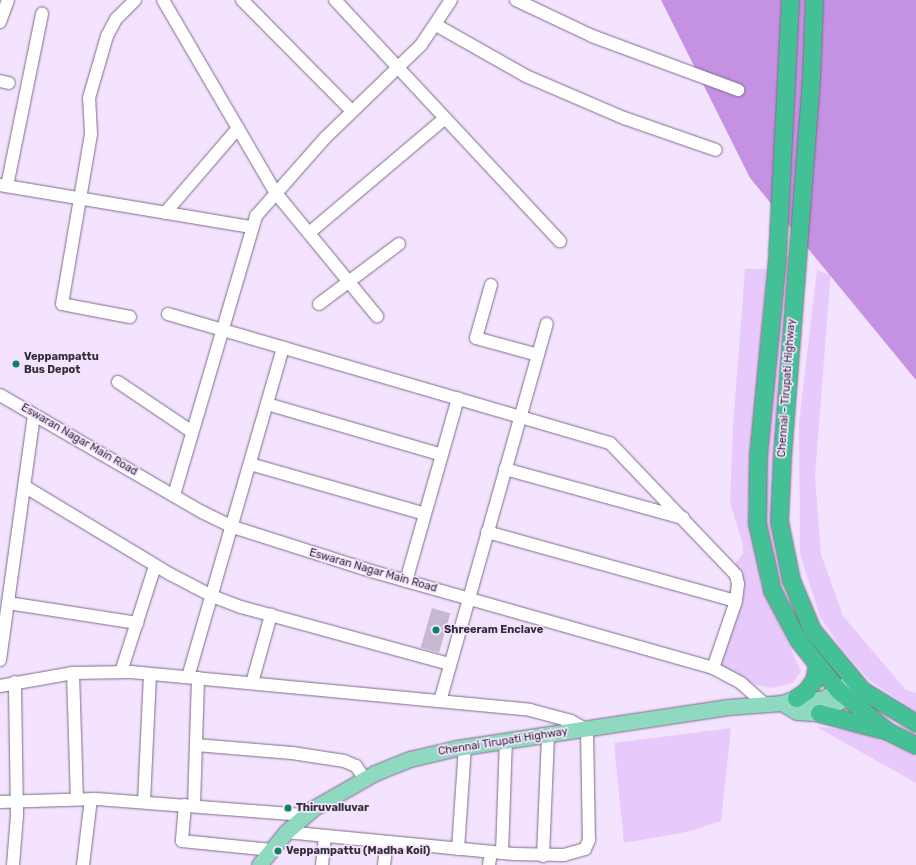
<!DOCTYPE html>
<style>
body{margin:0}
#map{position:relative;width:916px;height:865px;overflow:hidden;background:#f4e3ff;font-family:Rubik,sans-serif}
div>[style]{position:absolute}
.green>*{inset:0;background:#e8c9fc}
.water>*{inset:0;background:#c491e3}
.building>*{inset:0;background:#c7b8d2;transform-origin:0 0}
.roads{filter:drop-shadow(0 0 1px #7c6d85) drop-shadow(0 0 1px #7c6d85)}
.minor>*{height:12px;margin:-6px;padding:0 6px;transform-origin:6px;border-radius:6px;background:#fff}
.major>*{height:15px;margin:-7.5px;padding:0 7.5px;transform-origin:7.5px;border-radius:7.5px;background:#8fd9c0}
.highway>*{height:17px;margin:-8.5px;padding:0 8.5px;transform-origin:8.5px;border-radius:8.5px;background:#44c096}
.dots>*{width:11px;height:11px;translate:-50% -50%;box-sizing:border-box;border:2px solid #f4e3ff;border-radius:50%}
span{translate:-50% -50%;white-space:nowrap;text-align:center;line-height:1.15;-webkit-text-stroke:3.5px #f4e3ff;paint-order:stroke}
.poi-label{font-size:11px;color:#332d37;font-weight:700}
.left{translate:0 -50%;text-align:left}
.street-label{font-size:11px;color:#332d37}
</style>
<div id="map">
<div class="green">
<i style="clip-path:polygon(833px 243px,815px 477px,821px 554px,843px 616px,905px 689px,916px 693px,916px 711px,869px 680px,843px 650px,820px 617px,800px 554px,799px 422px,817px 270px,830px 275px)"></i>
<i style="clip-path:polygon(784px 256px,791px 257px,774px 452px,771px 519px,785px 594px,778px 577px,765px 520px,765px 451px)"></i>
<i style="clip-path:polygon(745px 269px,766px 269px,748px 506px,761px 585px,801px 671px,793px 683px,771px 688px,756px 685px,719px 666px,743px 580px,735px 564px,743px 553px,742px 541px,730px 503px,733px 427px)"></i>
<i style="clip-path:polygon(815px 726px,863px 733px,916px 756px,916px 783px)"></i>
<i style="clip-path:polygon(731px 728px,721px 821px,687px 832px,624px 843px,614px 743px)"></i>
</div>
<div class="water">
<i style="clip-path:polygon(661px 0,916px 0,916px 380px,750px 178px)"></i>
</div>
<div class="building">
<i style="left:432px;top:608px;width:19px;height:41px;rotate:16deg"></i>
</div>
<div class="roads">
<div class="minor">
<i style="left:163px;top:0;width:222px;rotate:59.7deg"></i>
<i style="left:275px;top:192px;width:161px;rotate:50.6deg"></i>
<i style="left:242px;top:0;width:156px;rotate:45.3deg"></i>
<i style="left:335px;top:0;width:330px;rotate:47deg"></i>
<i style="left:516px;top:0;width:84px;rotate:25.3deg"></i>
<i style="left:592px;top:36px;width:156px;rotate:20.3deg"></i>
<i style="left:0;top:22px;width:23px;rotate:-70deg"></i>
<i style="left:436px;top:25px;width:103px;rotate:29.5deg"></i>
<i style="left:526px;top:76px;width:107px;rotate:23.2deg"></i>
<i style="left:624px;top:118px;width:97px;rotate:19.2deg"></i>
<i style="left:0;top:81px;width:9px;rotate:13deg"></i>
<i style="left:0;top:185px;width:255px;rotate:9.5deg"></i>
<i style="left:7px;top:186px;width:176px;rotate:-78.5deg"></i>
<i style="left:165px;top:213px;width:112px;rotate:-49.3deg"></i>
<i style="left:309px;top:233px;width:178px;rotate:-40.2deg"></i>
<i style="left:491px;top:285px;width:55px;rotate:105.8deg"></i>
<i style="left:476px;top:338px;width:64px;rotate:15.3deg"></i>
<i style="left:319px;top:304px;width:100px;rotate:-36.9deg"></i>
<i style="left:168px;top:314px;width:460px;rotate:16.3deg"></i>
<i style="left:610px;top:443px;width:182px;rotate:46.3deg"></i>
<i style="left:736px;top:575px;width:9px;rotate:77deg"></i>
<i style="left:738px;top:584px;width:17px;rotate:97deg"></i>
<i style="left:736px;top:601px;width:71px;rotate:108.9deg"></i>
<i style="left:130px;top:317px;width:69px;rotate:-169.2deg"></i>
<i style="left:62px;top:304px;width:172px;rotate:-80.3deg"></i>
<i style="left:91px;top:134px;width:36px;rotate:-93deg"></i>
<i style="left:89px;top:98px;width:65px;rotate:-73.8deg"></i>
<i style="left:107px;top:36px;width:19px;rotate:-62deg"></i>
<i style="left:116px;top:19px;width:27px;rotate:-45deg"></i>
<i style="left:118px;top:382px;width:89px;rotate:34deg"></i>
<i style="left:0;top:395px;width:233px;rotate:30.1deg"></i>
<i style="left:202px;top:512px;width:34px;rotate:26deg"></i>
<i style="left:233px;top:527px;width:145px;rotate:17.7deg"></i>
<i style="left:371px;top:571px;width:355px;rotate:15.8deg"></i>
<i style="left:713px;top:668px;width:32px;rotate:28deg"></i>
<i style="left:741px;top:683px;width:30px;rotate:42deg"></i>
<i style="left:267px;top:404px;width:182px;rotate:16.2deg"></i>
<i style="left:250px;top:464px;width:182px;rotate:15.9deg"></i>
<i style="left:505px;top:469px;width:185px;rotate:15.4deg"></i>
<i style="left:24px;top:486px;width:170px;rotate:31.1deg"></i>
<i style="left:170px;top:574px;width:47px;rotate:27.6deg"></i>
<i style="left:212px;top:596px;width:31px;rotate:21deg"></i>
<i style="left:241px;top:607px;width:217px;rotate:15.3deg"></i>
<i style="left:174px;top:495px;width:291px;rotate:-73.6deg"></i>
<i style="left:256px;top:216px;width:104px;rotate:-48.5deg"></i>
<i style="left:325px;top:138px;width:134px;rotate:-44.1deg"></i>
<i style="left:421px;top:45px;width:54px;rotate:-56.3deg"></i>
<i style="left:487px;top:532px;width:258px;rotate:15.5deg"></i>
<i style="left:406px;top:581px;width:190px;rotate:-74.1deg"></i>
<i style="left:8px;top:603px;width:131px;rotate:8.8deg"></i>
<i style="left:0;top:660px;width:247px;rotate:-82.1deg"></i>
<i style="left:121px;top:672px;width:111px;rotate:-72.2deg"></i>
<i style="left:73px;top:673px;width:126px;rotate:88.2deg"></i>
<i style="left:188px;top:677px;width:343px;rotate:-73.9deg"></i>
<i style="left:252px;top:683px;width:71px;rotate:-74.4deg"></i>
<i style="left:0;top:686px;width:74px;rotate:-10.1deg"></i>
<i style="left:73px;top:673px;width:58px;rotate:-1deg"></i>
<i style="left:131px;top:672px;width:401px;rotate:5.4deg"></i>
<i style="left:530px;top:710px;width:42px;rotate:15deg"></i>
<i style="left:571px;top:721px;width:18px;rotate:29deg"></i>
<i style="left:587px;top:730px;width:110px;rotate:89deg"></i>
<i style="left:589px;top:840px;width:10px;rotate:114deg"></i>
<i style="left:585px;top:849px;width:22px;rotate:164deg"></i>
<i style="left:564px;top:855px;width:51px;rotate:-178.9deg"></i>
<i style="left:513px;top:854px;width:228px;rotate:-174.5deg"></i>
<i style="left:440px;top:701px;width:392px;rotate:-74.2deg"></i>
<i style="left:196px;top:745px;width:96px;rotate:4.8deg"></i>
<i style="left:292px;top:753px;width:53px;rotate:8.7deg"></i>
<i style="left:344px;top:761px;width:13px;rotate:23deg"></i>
<i style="left:356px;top:766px;width:14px;rotate:56deg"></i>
<i style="left:0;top:802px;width:96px;rotate:-1.8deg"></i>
<i style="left:96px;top:799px;width:209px;rotate:4.4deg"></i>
<i style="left:144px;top:802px;width:128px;rotate:-87.3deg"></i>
<i style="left:185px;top:805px;width:36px;rotate:95deg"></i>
<i style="left:182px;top:841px;width:90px;rotate:5.7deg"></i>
<i style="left:194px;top:806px;width:128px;rotate:-88.2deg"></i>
<i style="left:458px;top:849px;width:103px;rotate:-86.1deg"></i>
<i style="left:502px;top:853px;width:112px;rotate:-88deg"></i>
<i style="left:543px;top:856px;width:121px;rotate:-87.6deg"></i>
<i style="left:13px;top:865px;width:50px;rotate:-85.4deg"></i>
<i style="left:17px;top:815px;width:133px;rotate:-90.9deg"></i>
<i style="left:83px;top:865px;width:66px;rotate:-83.1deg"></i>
<i style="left:322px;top:865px;width:29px;rotate:-84deg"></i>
<i style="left:384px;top:865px;width:23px;rotate:-83deg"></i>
<i style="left:489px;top:865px;width:13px;rotate:-81deg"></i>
</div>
<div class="major">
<i style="left:782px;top:703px;width:17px;rotate:31deg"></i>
<i style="left:797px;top:712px;width:22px;rotate:3deg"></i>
<i style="left:819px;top:713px;width:43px;rotate:-28.9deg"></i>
<i style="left:259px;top:865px;width:43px;rotate:-50.7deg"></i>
<i style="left:286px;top:832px;width:35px;rotate:-41deg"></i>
<i style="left:312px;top:809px;width:73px;rotate:-29.7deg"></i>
<i style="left:375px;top:773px;width:38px;rotate:-22deg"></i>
<i style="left:410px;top:759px;width:48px;rotate:-13.2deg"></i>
<i style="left:457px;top:748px;width:274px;rotate:-8.6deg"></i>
<i style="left:728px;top:707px;width:54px;rotate:-4.2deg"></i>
<i style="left:782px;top:703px;width:15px;rotate:-20deg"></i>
<i style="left:796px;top:698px;width:16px;rotate:7deg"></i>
<i style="left:812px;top:700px;width:12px;rotate:-9deg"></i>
<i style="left:824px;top:698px;width:34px;rotate:-32deg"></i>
</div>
<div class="highway">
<i style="left:790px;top:0;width:258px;rotate:92.9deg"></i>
<i style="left:777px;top:258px;width:199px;rotate:95.5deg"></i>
<i style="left:758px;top:456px;width:67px;rotate:90.9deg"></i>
<i style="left:757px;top:523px;width:69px;rotate:77.4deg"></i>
<i style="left:772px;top:590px;width:56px;rotate:62.5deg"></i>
<i style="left:798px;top:640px;width:64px;rotate:51.3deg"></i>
<i style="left:838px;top:690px;width:64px;rotate:39.9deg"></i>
<i style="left:814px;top:0;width:79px;rotate:92.2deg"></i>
<i style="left:811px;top:79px;width:379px;rotate:94.4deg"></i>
<i style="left:782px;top:457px;width:64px;rotate:92.7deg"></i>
<i style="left:779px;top:521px;width:60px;rotate:78.5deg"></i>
<i style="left:791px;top:580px;width:54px;rotate:67.2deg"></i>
<i style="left:812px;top:630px;width:78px;rotate:50.2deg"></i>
<i style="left:862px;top:690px;width:63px;rotate:31.4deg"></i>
<i style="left:796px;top:698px;width:12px;rotate:-35deg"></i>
<i style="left:806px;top:691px;width:14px;rotate:-54deg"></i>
<i style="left:814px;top:680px;width:16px;rotate:-79deg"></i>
<i style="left:819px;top:713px;width:70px;rotate:14.8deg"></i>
<i style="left:887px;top:731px;width:32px;rotate:26deg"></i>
</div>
</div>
<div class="dots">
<i style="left:16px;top:364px;background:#0b8260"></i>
<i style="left:436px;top:630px;background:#0b8260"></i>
<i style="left:288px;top:808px;background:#0b8260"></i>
<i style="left:278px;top:851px;background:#0b8260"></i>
</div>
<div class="poi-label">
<span class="left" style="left:24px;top:364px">Veppampattu<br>Bus Depot</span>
<span class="left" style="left:444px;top:630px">Shreeram Enclave</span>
<span class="left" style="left:296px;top:808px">Thiruvalluvar</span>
<span class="left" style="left:286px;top:851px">Veppampattu (Madha Koil)</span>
</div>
<div class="street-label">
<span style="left:787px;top:388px;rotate:-86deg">Chennai - Tirupati Highway</span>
<span style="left:79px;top:440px;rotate:30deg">Eswaran Nagar Main Road</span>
<span style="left:373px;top:571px;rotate:16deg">Eswaran Nagar Main Road</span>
<span style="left:503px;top:742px;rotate:-9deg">Chennai Tirupati Highway</span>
</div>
</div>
